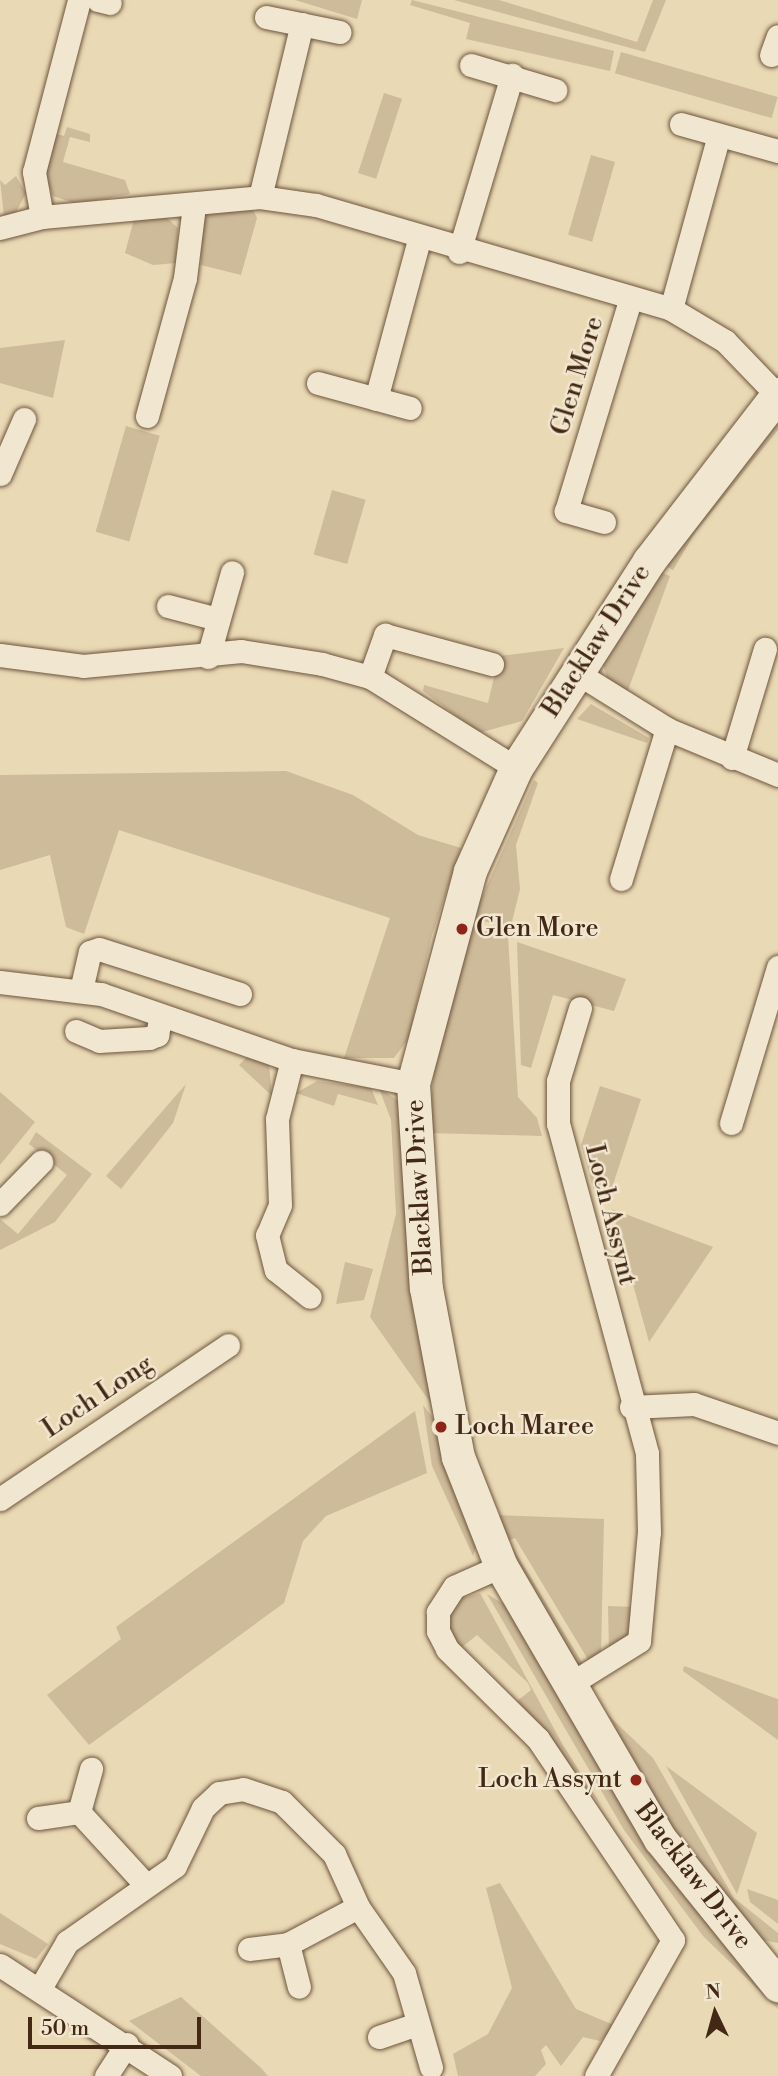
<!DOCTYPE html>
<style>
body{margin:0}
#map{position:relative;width:778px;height:2076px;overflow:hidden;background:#ead9b5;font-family:"Libre Bodoni",serif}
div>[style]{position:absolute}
.green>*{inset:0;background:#cebb9a;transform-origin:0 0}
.roads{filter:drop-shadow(0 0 2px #6d553d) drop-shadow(0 0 2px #6d553d)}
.street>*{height:23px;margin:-11.5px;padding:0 11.5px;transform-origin:11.5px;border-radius:11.5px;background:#f1e6cf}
.secondary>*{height:33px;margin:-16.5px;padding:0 16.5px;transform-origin:16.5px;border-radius:16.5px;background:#f1e6cf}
.dots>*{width:19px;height:19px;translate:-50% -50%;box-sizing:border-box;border:4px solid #f1e6cf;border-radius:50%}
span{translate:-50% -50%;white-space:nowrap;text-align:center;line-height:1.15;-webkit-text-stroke:5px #f1e6cf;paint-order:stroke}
.street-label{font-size:26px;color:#432915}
.poi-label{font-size:26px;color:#432915}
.left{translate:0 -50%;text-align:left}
.right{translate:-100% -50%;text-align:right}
.north{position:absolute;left:680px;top:1978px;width:70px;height:70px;-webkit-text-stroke:5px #f1e6cf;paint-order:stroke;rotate:355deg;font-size:19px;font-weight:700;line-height:28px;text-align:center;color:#432915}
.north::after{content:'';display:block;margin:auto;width:24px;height:32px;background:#432915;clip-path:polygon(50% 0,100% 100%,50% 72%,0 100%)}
.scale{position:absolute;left:28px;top:2017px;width:173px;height:32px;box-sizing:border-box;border:4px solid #432915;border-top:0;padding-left:9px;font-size:21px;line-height:24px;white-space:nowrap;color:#432915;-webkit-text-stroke:5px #f1e6cf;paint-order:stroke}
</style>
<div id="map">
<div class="green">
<i style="clip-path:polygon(295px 0,362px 0,357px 19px)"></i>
<i style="clip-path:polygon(412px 0,614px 51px,610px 71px,466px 39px,470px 23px,410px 5px)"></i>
<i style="clip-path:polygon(454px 0,499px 0,637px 42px,653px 0,666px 0,645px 52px)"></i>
<i style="left:621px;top:52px;width:163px;height:22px;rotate:16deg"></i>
<i style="left:384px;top:93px;width:19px;height:84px;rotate:18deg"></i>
<i style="clip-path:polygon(67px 127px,90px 134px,90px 142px,70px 137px,63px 162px,125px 180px,130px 194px,77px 204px,53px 196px,43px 172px,49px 132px,64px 136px)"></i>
<i style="left:591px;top:155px;width:25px;height:83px;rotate:16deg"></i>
<i style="clip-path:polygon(16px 176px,26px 193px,15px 214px,4px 216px,0 180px,5px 185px)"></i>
<i style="clip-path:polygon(227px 209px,253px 210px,257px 218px,241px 275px,201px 265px,199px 231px,207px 215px)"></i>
<i style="clip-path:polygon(167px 218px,178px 228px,176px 263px,153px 265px,125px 253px,134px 219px)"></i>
<i style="clip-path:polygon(65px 340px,53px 398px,0 383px,0 348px)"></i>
<i style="clip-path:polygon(778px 413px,778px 430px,695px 533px,673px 570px,662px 564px)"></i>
<i style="left:126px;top:426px;width:35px;height:110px;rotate:16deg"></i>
<i style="left:332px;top:490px;width:35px;height:67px;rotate:16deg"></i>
<i style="clip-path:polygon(656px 570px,670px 576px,627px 693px,607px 678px,601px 658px)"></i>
<i style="clip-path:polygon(564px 648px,522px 721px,479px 733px,423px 691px,424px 685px,488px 703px,499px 656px)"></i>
<i style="clip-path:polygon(591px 704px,649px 738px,647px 743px,577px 719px)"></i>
<i style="clip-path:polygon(286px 771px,353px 795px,418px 835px,461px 848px,432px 935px,409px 1038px,394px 1058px,344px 1058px,390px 918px,119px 830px,84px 934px,66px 927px,50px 855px,0 870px,0 775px)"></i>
<i style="clip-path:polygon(534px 780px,538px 783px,516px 845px,520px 889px,510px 930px,473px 917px)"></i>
<i style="clip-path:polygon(473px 925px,508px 937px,518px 1097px,537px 1118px,542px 1136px,429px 1133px,437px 1028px)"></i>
<i style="clip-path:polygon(517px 942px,626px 979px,614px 1011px,553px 995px,531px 1068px,521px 1065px)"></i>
<i style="clip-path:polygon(248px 1056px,269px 1065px,272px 1096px,239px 1065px)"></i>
<i style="clip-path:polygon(317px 1081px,371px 1088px,378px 1105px,338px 1094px,334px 1106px,296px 1093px)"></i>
<i style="clip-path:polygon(186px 1084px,173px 1123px,121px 1189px,106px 1176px)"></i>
<i style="clip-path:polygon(600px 1086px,641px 1099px,608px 1200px,595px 1195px,581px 1145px)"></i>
<i style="clip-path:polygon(379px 1088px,406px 1106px,432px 1405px,370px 1317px,396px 1214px,391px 1120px)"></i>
<i style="clip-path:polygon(0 1092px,35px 1122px,0 1165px)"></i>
<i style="clip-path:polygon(36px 1132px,92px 1174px,55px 1222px,0 1250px,0 1219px,18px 1234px,67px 1175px,29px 1144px)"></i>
<i style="clip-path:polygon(612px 1209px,713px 1247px,649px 1342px)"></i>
<i style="clip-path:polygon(345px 1262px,373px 1269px,364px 1300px,336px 1304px)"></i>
<i style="clip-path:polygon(423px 1405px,437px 1423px,477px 1544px,473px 1556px,432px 1466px)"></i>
<i style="clip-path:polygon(415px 1411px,427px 1473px,326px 1516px,303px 1541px,284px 1603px,89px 1745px,47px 1695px,121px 1639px,116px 1627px)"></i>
<i style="clip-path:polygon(496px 1515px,604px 1519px,601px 1655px,590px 1663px,515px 1538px,505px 1542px)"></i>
<i style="clip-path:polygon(513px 1548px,583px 1664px,574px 1664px,507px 1550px)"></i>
<i style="clip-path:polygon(480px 1593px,563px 1745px,601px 1805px,517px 1701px,531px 1690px,528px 1683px,477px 1635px,461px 1648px,450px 1635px,451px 1611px,460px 1599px)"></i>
<i style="clip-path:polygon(487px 1594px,509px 1607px,778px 1996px,778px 2009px,703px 1936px,624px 1830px)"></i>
<i style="clip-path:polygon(608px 1606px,637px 1607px,628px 1636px,609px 1653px)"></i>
<i style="clip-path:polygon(684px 1666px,778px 1699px,778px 1740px,683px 1671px)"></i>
<i style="clip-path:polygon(608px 1715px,653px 1758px,734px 1898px,778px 1933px,778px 1943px,756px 1939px,681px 1842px)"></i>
<i style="clip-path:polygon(666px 1766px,757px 1833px,737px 1894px)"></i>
<i style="clip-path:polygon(500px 1883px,576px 2009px,616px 2026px,600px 2041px,583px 2037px,561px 2066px,546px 2045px,541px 2050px,546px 2064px,535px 2076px,458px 2076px,453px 2054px,488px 2034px,512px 1988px,486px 1888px)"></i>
<i style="clip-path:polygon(747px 1889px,778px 1900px,778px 1924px,750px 1902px)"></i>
<i style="clip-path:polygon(0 1913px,48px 1944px,36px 1959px,0 1944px)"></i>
<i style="clip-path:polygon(181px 1997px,261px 2068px,268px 2076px,201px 2076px,129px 2021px)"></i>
</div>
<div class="roads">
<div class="street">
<i style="left:98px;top:0;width:12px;rotate:14deg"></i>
<i style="left:266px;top:17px;width:75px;rotate:11.6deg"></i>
<i style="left:771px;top:55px;width:20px;rotate:-70deg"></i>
<i style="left:471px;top:65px;width:88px;rotate:16.6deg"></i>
<i style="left:681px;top:124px;width:101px;rotate:15.6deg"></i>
<i style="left:260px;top:197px;width:178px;rotate:-76.4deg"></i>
<i style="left:42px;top:217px;width:46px;rotate:-100.1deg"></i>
<i style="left:34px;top:172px;width:178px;rotate:-75.3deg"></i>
<i style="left:0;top:228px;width:43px;rotate:-14.7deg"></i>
<i style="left:42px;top:217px;width:219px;rotate:-5.2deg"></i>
<i style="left:260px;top:197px;width:57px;rotate:8.1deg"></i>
<i style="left:316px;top:205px;width:370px;rotate:16.3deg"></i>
<i style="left:671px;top:309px;width:63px;rotate:30.7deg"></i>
<i style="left:725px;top:341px;width:75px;rotate:46.1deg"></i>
<i style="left:459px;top:252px;width:185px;rotate:-73.3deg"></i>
<i style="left:671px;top:309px;width:180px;rotate:-74.6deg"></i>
<i style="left:318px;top:383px;width:95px;rotate:15.2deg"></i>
<i style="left:376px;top:399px;width:165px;rotate:-74.9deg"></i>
<i style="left:147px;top:416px;width:143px;rotate:-74.6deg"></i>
<i style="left:185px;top:278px;width:73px;rotate:-82.9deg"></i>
<i style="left:0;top:474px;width:60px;rotate:-66.4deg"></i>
<i style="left:604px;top:522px;width:40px;rotate:-164deg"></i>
<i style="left:566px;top:511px;width:220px;rotate:-73.1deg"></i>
<i style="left:168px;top:606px;width:52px;rotate:14.6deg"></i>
<i style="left:0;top:655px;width:84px;rotate:7.5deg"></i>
<i style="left:83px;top:666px;width:159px;rotate:-5.4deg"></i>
<i style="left:241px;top:651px;width:82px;rotate:9.1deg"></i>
<i style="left:322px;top:664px;width:50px;rotate:15.2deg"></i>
<i style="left:370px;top:677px;width:172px;rotate:31.9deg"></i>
<i style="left:208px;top:657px;width:88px;rotate:-74.2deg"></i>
<i style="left:574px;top:671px;width:110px;rotate:31.9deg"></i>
<i style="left:667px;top:729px;width:120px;rotate:22.5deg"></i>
<i style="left:370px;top:677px;width:45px;rotate:-70.3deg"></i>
<i style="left:385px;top:635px;width:111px;rotate:15.2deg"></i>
<i style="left:732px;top:758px;width:114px;rotate:-73.2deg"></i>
<i style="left:621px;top:879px;width:157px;rotate:-73deg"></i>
<i style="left:0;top:982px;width:102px;rotate:6.8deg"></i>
<i style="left:101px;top:994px;width:202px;rotate:19.1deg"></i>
<i style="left:292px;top:1060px;width:123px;rotate:11.2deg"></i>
<i style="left:81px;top:990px;width:39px;rotate:-77deg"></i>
<i style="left:90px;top:952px;width:9px;rotate:-18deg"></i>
<i style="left:99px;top:949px;width:148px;rotate:17.7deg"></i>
<i style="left:76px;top:1031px;width:25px;rotate:23deg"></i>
<i style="left:99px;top:1041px;width:50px;rotate:-3.4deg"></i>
<i style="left:149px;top:1038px;width:9px;rotate:-21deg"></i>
<i style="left:157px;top:1035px;width:20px;rotate:-79deg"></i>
<i style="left:292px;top:1060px;width:61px;rotate:104.3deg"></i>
<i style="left:277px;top:1119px;width:86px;rotate:88deg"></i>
<i style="left:280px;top:1205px;width:33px;rotate:113deg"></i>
<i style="left:267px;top:1235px;width:36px;rotate:76deg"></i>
<i style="left:276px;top:1270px;width:43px;rotate:38.5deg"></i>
<i style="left:731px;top:1123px;width:163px;rotate:-73.2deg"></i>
<i style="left:0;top:1204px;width:59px;rotate:-45.7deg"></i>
<i style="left:631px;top:1407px;width:63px;rotate:-2.7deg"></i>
<i style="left:694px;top:1404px;width:89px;rotate:19deg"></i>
<i style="left:0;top:1499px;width:275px;rotate:-34deg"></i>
<i style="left:501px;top:1566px;width:51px;rotate:155.9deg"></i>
<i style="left:454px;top:1587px;width:30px;rotate:123deg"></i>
<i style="left:438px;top:1612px;width:19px;rotate:90deg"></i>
<i style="left:438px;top:1631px;width:20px;rotate:63deg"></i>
<i style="left:447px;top:1649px;width:128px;rotate:44.7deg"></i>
<i style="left:538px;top:1739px;width:242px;rotate:56.1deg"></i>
<i style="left:673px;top:1940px;width:156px;rotate:119.5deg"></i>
<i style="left:567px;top:1686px;width:85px;rotate:-32deg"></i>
<i style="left:639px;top:1641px;width:109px;rotate:-84.8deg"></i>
<i style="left:649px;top:1532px;width:79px;rotate:-91.5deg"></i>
<i style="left:647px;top:1453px;width:341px;rotate:-105.1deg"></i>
<i style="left:558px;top:1124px;width:43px;rotate:-90deg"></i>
<i style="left:558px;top:1081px;width:76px;rotate:-73.2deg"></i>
<i style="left:79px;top:1812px;width:99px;rotate:47.5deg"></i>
<i style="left:38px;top:1818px;width:41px;rotate:-8.3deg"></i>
<i style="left:79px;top:1812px;width:45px;rotate:-74.4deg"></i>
<i style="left:288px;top:1944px;width:44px;rotate:75.7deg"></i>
<i style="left:249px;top:1949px;width:39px;rotate:-7deg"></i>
<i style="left:288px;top:1944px;width:79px;rotate:-27.9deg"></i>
<i style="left:0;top:1965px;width:203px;rotate:33.1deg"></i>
<i style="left:39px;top:1990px;width:56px;rotate:-59.7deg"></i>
<i style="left:67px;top:1942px;width:132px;rotate:-35.1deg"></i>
<i style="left:175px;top:1866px;width:64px;rotate:-64.2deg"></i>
<i style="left:203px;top:1808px;width:22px;rotate:-43deg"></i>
<i style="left:219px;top:1793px;width:24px;rotate:-9deg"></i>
<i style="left:243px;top:1789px;width:41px;rotate:18.4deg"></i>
<i style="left:282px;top:1802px;width:74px;rotate:45deg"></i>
<i style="left:334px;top:1854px;width:58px;rotate:65.6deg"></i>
<i style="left:358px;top:1907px;width:80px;rotate:55.1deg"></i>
<i style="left:404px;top:1973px;width:98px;rotate:74deg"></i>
<i style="left:379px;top:2037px;width:40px;rotate:-18.9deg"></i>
<i style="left:106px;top:2076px;width:38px;rotate:-57deg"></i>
</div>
<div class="secondary">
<i style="left:778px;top:394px;width:211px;rotate:127.7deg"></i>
<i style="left:649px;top:561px;width:246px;rotate:122.7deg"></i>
<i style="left:516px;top:768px;width:113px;rotate:114.1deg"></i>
<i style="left:470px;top:871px;width:220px;rotate:105deg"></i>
<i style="left:413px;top:1084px;width:204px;rotate:86.4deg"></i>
<i style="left:426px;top:1288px;width:172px;rotate:79.3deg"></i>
<i style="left:458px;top:1457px;width:117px;rotate:68.5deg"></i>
<i style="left:501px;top:1566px;width:316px;rotate:59.8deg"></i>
<i style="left:660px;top:1839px;width:188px;rotate:51.1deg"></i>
</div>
</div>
<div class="dots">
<i style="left:462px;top:929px;background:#8f2418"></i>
<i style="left:441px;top:1427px;background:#8f2418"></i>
<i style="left:636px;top:1780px;background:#8f2418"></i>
</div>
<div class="street-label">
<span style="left:578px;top:376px;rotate:-73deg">Glen More</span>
<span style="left:597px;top:641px;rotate:-57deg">Blacklaw Drive</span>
<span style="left:420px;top:1187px;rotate:-93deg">Blacklaw Drive</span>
<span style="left:610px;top:1215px;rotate:76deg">Loch Assynt</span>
<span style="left:98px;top:1397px;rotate:-34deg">Loch Long</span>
<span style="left:693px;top:1876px;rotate:53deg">Blacklaw Drive</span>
</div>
<div class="poi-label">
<span class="left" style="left:476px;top:929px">Glen More</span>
<span class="left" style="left:455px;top:1427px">Loch Maree</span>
<span class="right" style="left:622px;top:1780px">Loch Assynt</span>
</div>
<div class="north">N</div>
<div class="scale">50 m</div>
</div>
